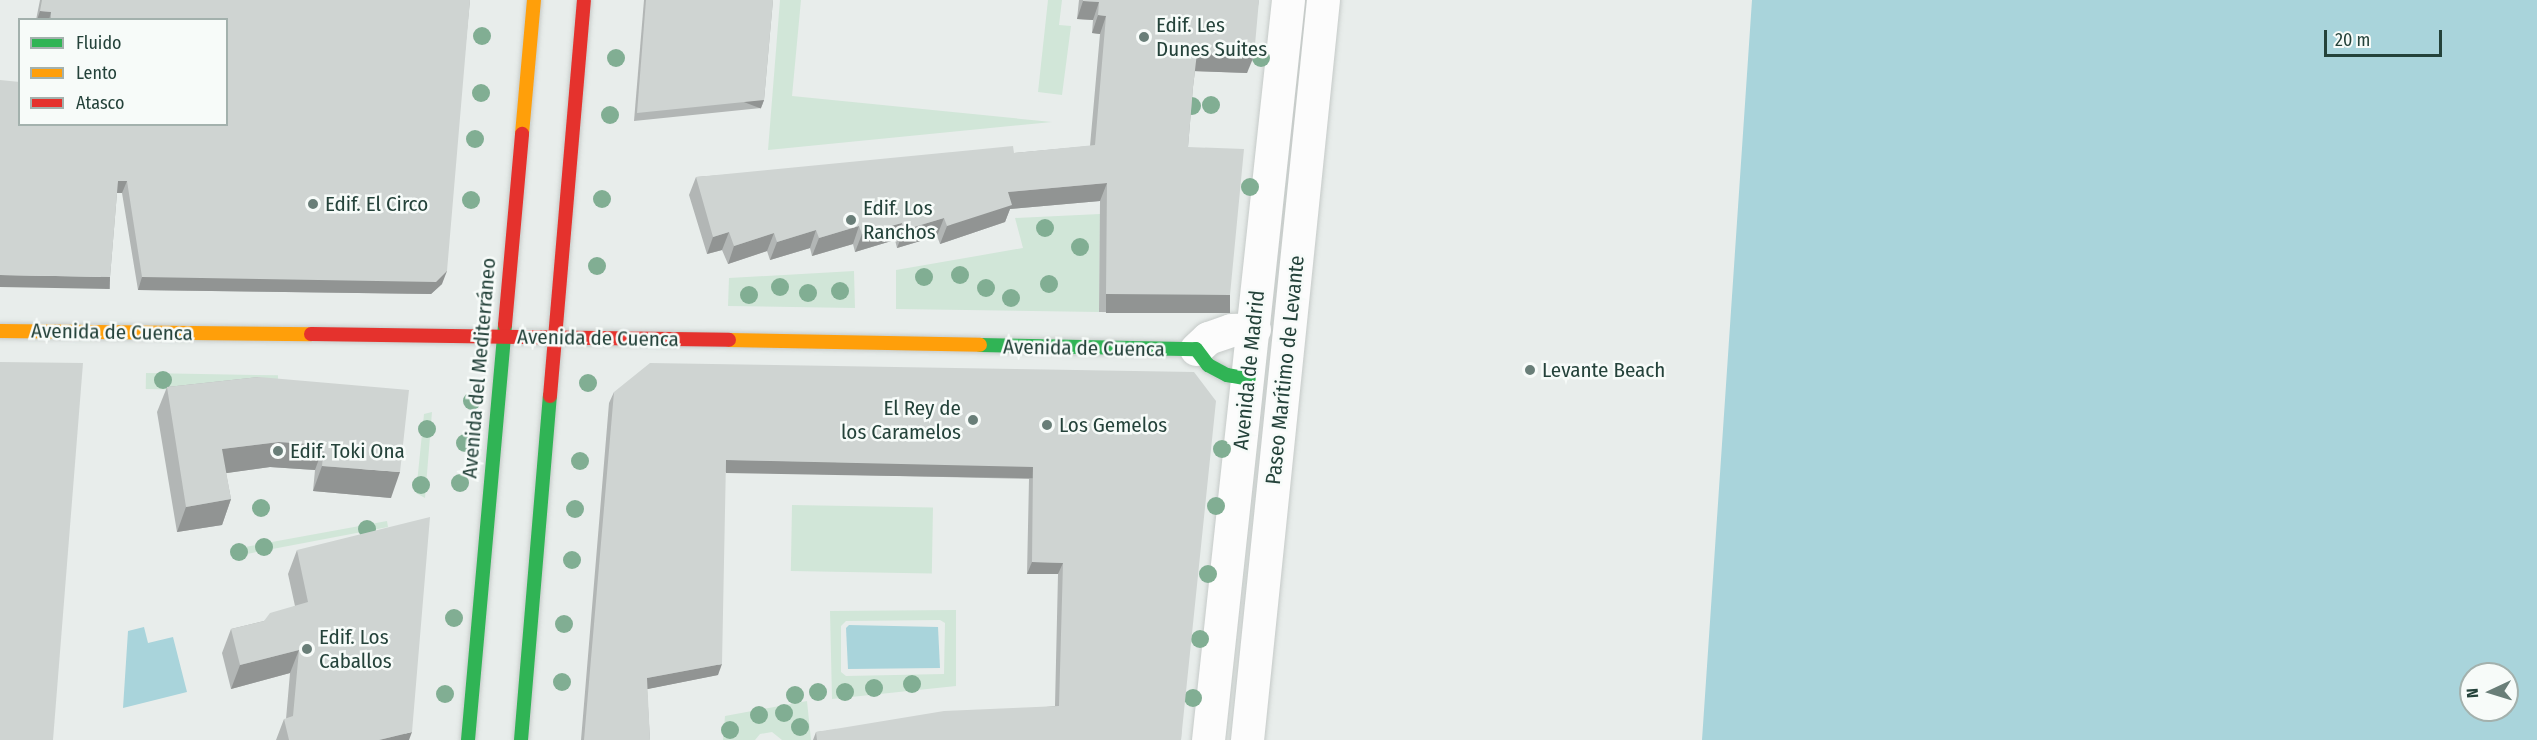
<!DOCTYPE html>
<meta charset="utf-8">
<style>
body{margin:0}
#map{position:relative;width:2537px;height:740px;overflow:hidden;background:#e8edeb;font-family:"Fira Sans Condensed",sans-serif}
div>[style]{position:absolute}
.green>*{inset:0;background:#d1e6d8;transform-origin:0 0}
.water>*{inset:0;background:#a9d4db}
.roads{filter:drop-shadow(0 0 2px #c5cac8) drop-shadow(0 0 2px #c5cac8)}
.street>*{height:33px;margin:-16.5px;padding:0 16.5px;transform-origin:16.5px;border-radius:16.5px;background:#fcfcfc}
.fast>*{height:14px;margin:-7px;padding:0 7px;transform-origin:7px;border-radius:7px;background:#30b455}
.slow>*{height:14px;margin:-7px;padding:0 7px;transform-origin:7px;border-radius:7px;background:#ff9f0a}
.jam>*{height:14px;margin:-7px;padding:0 7px;transform-origin:7px;border-radius:7px;background:#e5322d}
.trees>*{width:18px;height:18px;margin:-9px;border-radius:50%;background:#81ae93}
.wall>*{inset:0;background:#b2b6b5}
.shaded-wall>*{inset:0;background:#919493;transform-origin:0 0}
.building>*{inset:0;background:#cfd4d2}
.dots>*{width:16px;height:16px;translate:-50% -50%;box-sizing:border-box;border:3px solid #f7fbf9;border-radius:50%}
span{translate:-50% -50%;white-space:nowrap;text-align:center;line-height:1.15;-webkit-text-stroke:5px #f7fbf9;paint-order:stroke}
.poi-label{font-size:21px;color:#24423a}
.left{translate:0 -50%;text-align:left}
.right{translate:-100% -50%;text-align:right}
.street-label{font-size:21px;color:#24423a}
.legend{position:absolute;left:18px;top:18px;width:210px;height:108px;box-sizing:border-box;background:#f7fbf9;border:2px solid #a3b1ad;margin:0;padding:8px 10px;list-style:none;font-size:18px;color:#24423a}
.legend li{display:flex;align-items:center;gap:12px;height:30px}
.legend b{width:30px;border:2px solid #a3b1ad}
.north{position:absolute;left:2459px;top:662px;width:60px;height:60px;box-sizing:border-box;background:#f7fbf9;border:2px solid #a3b1ad;border-radius:50%;rotate:266deg;font-size:16px;font-weight:700;line-height:24px;text-align:center;color:#24423a}
.north::after{content:'';display:block;margin:auto;width:21px;height:27px;background:#697e78;clip-path:polygon(50% 0,100% 100%,50% 72%,0 100%)}
.scale{position:absolute;left:2324px;top:30px;width:118px;height:27px;box-sizing:border-box;border:3px solid #24423a;border-top:0;padding-left:8px;font-size:18px;line-height:21px;white-space:nowrap;color:#24423a;-webkit-text-stroke:4px #f7fbf9;paint-order:stroke}
</style>
<div id="map">
<div class="green">
<i style="clip-path:polygon(780px 0,801px 0,792px 96px,1052px 122px,768px 150px)"></i>
<i style="clip-path:polygon(1048px 0,1062px 0,1059px 25px,1071px 26px,1062px 95px,1038px 92px)"></i>
<i style="clip-path:polygon(1100px 214px,1099px 312px,896px 309px,896px 270px,1023px 248px,1015px 218px)"></i>
<i style="clip-path:polygon(854px 271px,855px 308px,728px 306px,729px 278px)"></i>
<i style="left:146px;top:373px;width:132px;height:16px;rotate:1deg"></i>
<i style="clip-path:polygon(432px 412px,425px 498px,416px 493px,424px 414px)"></i>
<i style="left:792px;top:505px;width:141px;height:66px;rotate:1deg"></i>
<i style="clip-path:polygon(387px 521px,388px 527px,236px 556px,234px 549px)"></i>
<i style="clip-path:polygon(evenodd,956px 610px,956px 686px,832px 699px,830px 611px,956px 610px,940px 620px,945px 623px,944px 674px,846px 676px,841px 672px,841px 626px,846px 621px,940px 620px)"></i>
<i style="clip-path:polygon(807px 701px,811px 740px,782px 740px,772px 732px,760px 734px,755px 740px,723px 740px,725px 716px)"></i>
</div>
<div class="water">
<i style="clip-path:polygon(evenodd,1752px 0,2537px 0,2537px 740px,1702px 740px,1752px 0,2471px 674px,2507px 674px,2507px 710px,2471px 710px,2471px 674px)"></i>
<i style="clip-path:polygon(849px 625px,938px 627px,940px 668px,848px 669px,846px 628px)"></i>
<i style="clip-path:polygon(144px 627px,148px 643px,173px 637px,187px 692px,123px 708px,128px 631px)"></i>
</div>
<div class="roads">
<div class="street">
<i style="left:1196px;top:349px;width:16px;rotate:-43deg"></i>
<i style="left:1208px;top:338px;width:24px;rotate:-19deg"></i>
<i style="left:1231px;top:330px;width:23px;rotate:-2deg"></i>
<i style="left:1208px;top:740px;width:744px;rotate:-83.83deg"></i>
<i style="left:1247px;top:740px;width:744px;rotate:-84.14deg"></i>
</div>
<div class="fast">
<i style="left:980px;top:345px;width:216px;rotate:1.1deg"></i>
<i style="left:1196px;top:349px;width:20px;rotate:53deg"></i>
<i style="left:1208px;top:365px;width:21px;rotate:28deg"></i>
<i style="left:1227px;top:375px;width:22px;rotate:10deg"></i>
<i style="left:468px;top:740px;width:417px;rotate:-84.9deg"></i>
<i style="left:521px;top:740px;width:345px;rotate:-85.2deg"></i>
</div>
<div class="slow">
<i style="left:522px;top:134px;width:135px;rotate:-84.9deg"></i>
<i style="left:0;top:331px;width:311px;rotate:0.6deg"></i>
<i style="left:729px;top:340px;width:251px;rotate:1.1deg"></i>
</div>
<div class="jam">
<i style="left:505px;top:325px;width:192px;rotate:-84.9deg"></i>
<i style="left:311px;top:334px;width:418px;rotate:0.8deg"></i>
<i style="left:550px;top:396px;width:397px;rotate:-85.1deg"></i>
</div>
</div>
<div class="trees">
<i style="left:482px;top:36px"></i>
<i style="left:616px;top:58px"></i>
<i style="left:1261px;top:58px"></i>
<i style="left:481px;top:93px"></i>
<i style="left:1211px;top:105px"></i>
<i style="left:1192px;top:106px"></i>
<i style="left:610px;top:115px"></i>
<i style="left:475px;top:139px"></i>
<i style="left:1250px;top:187px"></i>
<i style="left:602px;top:199px"></i>
<i style="left:471px;top:200px"></i>
<i style="left:1045px;top:228px"></i>
<i style="left:1080px;top:247px"></i>
<i style="left:597px;top:266px"></i>
<i style="left:960px;top:275px"></i>
<i style="left:924px;top:277px"></i>
<i style="left:1049px;top:284px"></i>
<i style="left:780px;top:287px"></i>
<i style="left:986px;top:288px"></i>
<i style="left:840px;top:291px"></i>
<i style="left:808px;top:293px"></i>
<i style="left:749px;top:295px"></i>
<i style="left:1011px;top:298px"></i>
<i style="left:163px;top:380px"></i>
<i style="left:588px;top:383px"></i>
<i style="left:472px;top:401px"></i>
<i style="left:427px;top:429px"></i>
<i style="left:465px;top:443px"></i>
<i style="left:1222px;top:449px"></i>
<i style="left:580px;top:461px"></i>
<i style="left:460px;top:483px"></i>
<i style="left:421px;top:485px"></i>
<i style="left:1216px;top:506px"></i>
<i style="left:261px;top:508px"></i>
<i style="left:575px;top:509px"></i>
<i style="left:367px;top:529px"></i>
<i style="left:264px;top:547px"></i>
<i style="left:239px;top:552px"></i>
<i style="left:572px;top:560px"></i>
<i style="left:1208px;top:574px"></i>
<i style="left:454px;top:618px"></i>
<i style="left:564px;top:624px"></i>
<i style="left:1200px;top:639px"></i>
<i style="left:562px;top:682px"></i>
<i style="left:912px;top:684px"></i>
<i style="left:874px;top:688px"></i>
<i style="left:818px;top:692px"></i>
<i style="left:845px;top:692px"></i>
<i style="left:445px;top:694px"></i>
<i style="left:795px;top:695px"></i>
<i style="left:1193px;top:698px"></i>
<i style="left:784px;top:713px"></i>
<i style="left:759px;top:715px"></i>
<i style="left:800px;top:727px"></i>
<i style="left:730px;top:730px"></i>
</div>
<div class="wall">
<i style="clip-path:polygon(40px 0,470px 0,442px 284px,431px 294px,138px 290px,122px 193px,117px 193px,110px 277px,106px 289px,20px 82px,226px 124px,226px 20px,36px 20px)"></i>
<i style="clip-path:polygon(644px 0,773px 0,764px 100px,761px 108px,634px 121px)"></i>
<i style="clip-path:polygon(1079px 0,1259px 0,1247px 73px,1195px 71px,1193px 87px,1188px 147px,1223px 313px,1099px 312px,1100px 201px,1010px 209px,1005px 222px,940px 244px,937px 236px,897px 248px,895px 240px,855px 252px,853px 244px,812px 256px,810px 248px,770px 260px,767px 251px,728px 264px,722px 250px,707px 254px,689px 195px,696px 177px,1014px 153px,1090px 146px,1100px 34px,1092px 33px,1093px 20px,1077px 19px)"></i>
<i style="clip-path:polygon(1194px 372px,1181px 740px,813px 740px,816px 732px,1055px 706px,1058px 574px,1027px 574px,1029px 479px,725px 472px,718px 675px,647px 689px,650px 740px,581px 740px,609px 403px,614px 392px)"></i>
<i style="clip-path:polygon(259px 377px,391px 498px,313px 491px,315px 470px,270px 467px,226px 473px,231px 499px,222px 525px,177px 532px,157px 412px,167px 387px)"></i>
<i style="clip-path:polygon(297px 550px,409px 740px,276px 740px,284px 719px,286px 719px,290px 673px,231px 689px,222px 653px,231px 629px,264px 621px,295px 606px,288px 574px)"></i>
</div>
<div class="shaded-wall">
<i style="clip-path:polygon(1083px 1px,1099px 2px,1093px 20px,1077px 19px)"></i>
<i style="clip-path:polygon(40px 11px,51px 12px,49px 20px,37px 20px)"></i>
<i style="clip-path:polygon(1098px 15px,1106px 16px,1100px 34px,1092px 33px)"></i>
<i style="clip-path:polygon(1197px 53px,1254px 56px,1247px 73px,1191px 71px)"></i>
<i style="left:764px;top:100px;width:9px;height:128px;rotate:111deg"></i>
<i style="clip-path:polygon(118px 181px,127px 181px,122px 193px,114px 193px)"></i>
<i style="clip-path:polygon(1107px 183px,1100px 201px,1010px 209px,1005px 222px,940px 244px,947px 226px,1008px 192px)"></i>
<i style="clip-path:polygon(944px 218px,937px 236px,897px 248px,904px 230px)"></i>
<i style="clip-path:polygon(902px 223px,895px 240px,855px 252px,862px 234px)"></i>
<i style="clip-path:polygon(859px 226px,853px 244px,812px 256px,819px 238px)"></i>
<i style="clip-path:polygon(816px 230px,810px 248px,770px 260px,777px 242px)"></i>
<i style="clip-path:polygon(729px 232px,722px 250px,707px 254px,713px 237px)"></i>
<i style="clip-path:polygon(774px 233px,767px 251px,728px 264px,734px 246px)"></i>
<i style="clip-path:polygon(447px 271px,442px 284px,431px 294px,138px 290px,142px 277px)"></i>
<i style="left:0;top:275px;width:110px;height:12px;rotate:1deg"></i>
<i style="left:1106px;top:294px;width:124px;height:19px"></i>
<i style="clip-path:polygon(279px 442px,324px 445px,315px 470px,270px 467px,213px 475px,222px 449px)"></i>
<i style="left:726px;top:460px;width:307px;height:13px;rotate:1deg"></i>
<i style="clip-path:polygon(322px 466px,400px 472px,391px 498px,313px 491px)"></i>
<i style="clip-path:polygon(231px 499px,222px 525px,177px 532px,186px 507px)"></i>
<i style="clip-path:polygon(1032px 562px,1063px 563px,1058px 574px,1027px 574px)"></i>
<i style="clip-path:polygon(299px 650px,290px 673px,231px 689px,240px 665px)"></i>
<i style="clip-path:polygon(722px 664px,718px 675px,643px 690px,647px 678px)"></i>
<i style="clip-path:polygon(412px 732px,409px 740px,379px 740px)"></i>
</div>
<div class="building">
<i style="clip-path:polygon(42px 0,470px 0,447px 271px,436px 282px,142px 277px,127px 181px,118px 181px,110px 277px,0 275px,0 80px,20px 82px,20px 124px,226px 124px,226px 20px,51px 20px,51px 12px,40px 11px)"></i>
<i style="clip-path:polygon(646px 0,773px 0,764px 100px,637px 113px)"></i>
<i style="clip-path:polygon(1083px 0,1259px 0,1254px 56px,1197px 53px,1193px 87px,1188px 147px,1244px 149px,1230px 295px,1106px 294px,1107px 183px,1008px 192px,1012px 205px,947px 226px,944px 218px,904px 230px,902px 223px,862px 234px,859px 226px,819px 238px,816px 230px,777px 242px,774px 233px,734px 246px,729px 232px,713px 237px,696px 177px,1013px 146px,1014px 153px,1095px 145px,1106px 16px,1098px 15px,1099px 2px,1083px 1px)"></i>
<i style="clip-path:polygon(0 362px,83px 363px,53px 740px,0 740px)"></i>
<i style="clip-path:polygon(650px 363px,1194px 372px,1216px 401px,1181px 740px,817px 740px,816px 732px,944px 711px,1059px 706px,1063px 563px,1032px 562px,1033px 467px,726px 460px,722px 664px,647px 678px,650px 740px,584px 740px,614px 392px)"></i>
<i style="clip-path:polygon(259px 377px,409px 390px,400px 472px,322px 466px,324px 445px,279px 442px,222px 449px,231px 499px,186px 507px,167px 387px)"></i>
<i style="clip-path:polygon(430px 517px,412px 732px,379px 740px,289px 740px,284px 719px,293px 716px,299px 650px,240px 665px,231px 629px,264px 621px,270px 613px,308px 602px,297px 550px)"></i>
</div>
<div class="dots">
<i style="left:1144px;top:37px;background:#697e78"></i>
<i style="left:313px;top:204px;background:#697e78"></i>
<i style="left:851px;top:220px;background:#697e78"></i>
<i style="left:1530px;top:370px;background:#697e78"></i>
<i style="left:973px;top:420px;background:#697e78"></i>
<i style="left:1047px;top:425px;background:#697e78"></i>
<i style="left:278px;top:451px;background:#697e78"></i>
<i style="left:307px;top:649px;background:#697e78"></i>
</div>
<div class="poi-label">
<span class="left" style="left:1156px;top:37px">Edif. Les<br>Dunes Suites</span>
<span class="left" style="left:325px;top:204px">Edif. El Circo</span>
<span class="left" style="left:863px;top:220px">Edif. Los<br>Ranchos</span>
<span class="left" style="left:1542px;top:370px">Levante Beach</span>
<span class="right" style="left:961px;top:420px">El Rey de<br>los Caramelos</span>
<span class="left" style="left:1059px;top:425px">Los Gemelos</span>
<span class="left" style="left:290px;top:451px">Edif. Toki Ona</span>
<span class="left" style="left:319px;top:649px">Edif. Los<br>Caballos</span>
</div>
<div class="street-label">
<span style="left:112px;top:332px;rotate:1deg">Avenida de Cuenca</span>
<span style="left:598px;top:338px;rotate:1deg">Avenida de Cuenca</span>
<span style="left:1084px;top:348px;rotate:1deg">Avenida de Cuenca</span>
<span style="left:479px;top:368px;rotate:-85deg">Avenida del Mediterráneo</span>
<span style="left:1249px;top:370px;rotate:-84deg">Avenida de Madrid</span>
<span style="left:1285px;top:370px;rotate:-84deg">Paseo Marítimo de Levante</span>
</div>
<ul class="legend">
<li><b style="height:8px;background:#30b455"></b>Fluido</li>
<li><b style="height:8px;background:#ff9f0a"></b>Lento</li>
<li><b style="height:8px;background:#e5322d"></b>Atasco</li>
</ul>
<div class="north">N</div>
<div class="scale">20 m</div>
</div>
